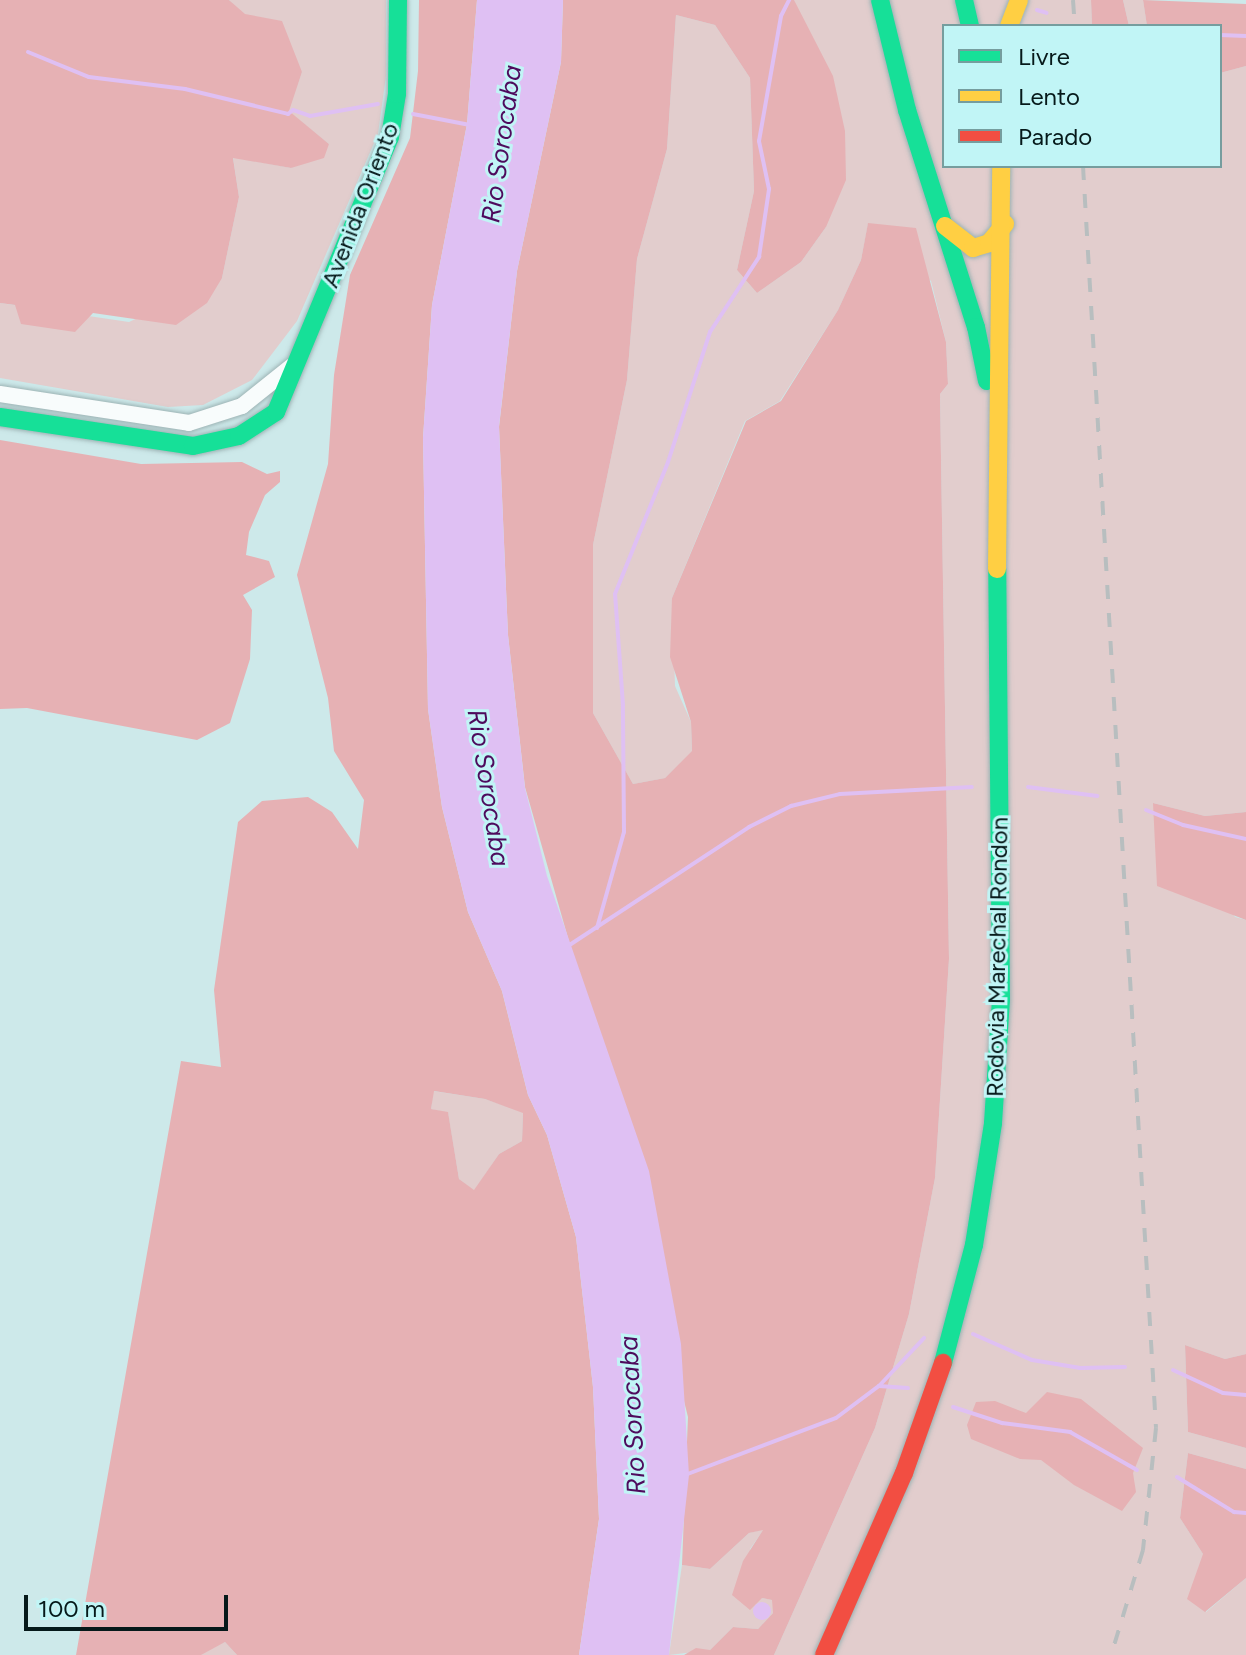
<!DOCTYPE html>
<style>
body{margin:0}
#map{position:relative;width:1246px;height:1655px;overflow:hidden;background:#cde9ea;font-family:Figtree,sans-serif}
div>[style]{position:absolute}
.green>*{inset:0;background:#e2cdcd}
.forest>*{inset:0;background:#e6b1b4}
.water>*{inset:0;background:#dfc0f3}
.round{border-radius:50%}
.stream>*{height:4px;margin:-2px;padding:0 2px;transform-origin:2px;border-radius:2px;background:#dfc0f3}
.roads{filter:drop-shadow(0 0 2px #9db3b4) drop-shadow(0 0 2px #9db3b4)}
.street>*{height:16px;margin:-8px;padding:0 8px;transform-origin:8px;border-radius:8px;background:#f8fcfc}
.fast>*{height:18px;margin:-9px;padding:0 9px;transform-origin:9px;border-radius:9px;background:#16e098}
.slow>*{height:18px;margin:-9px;padding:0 9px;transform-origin:9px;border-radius:9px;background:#ffcf43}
.jam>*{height:18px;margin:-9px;padding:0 9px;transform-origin:9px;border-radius:9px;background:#f24e42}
.rail>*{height:4px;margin-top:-2px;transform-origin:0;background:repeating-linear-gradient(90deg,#b8bebf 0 14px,transparent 0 28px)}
span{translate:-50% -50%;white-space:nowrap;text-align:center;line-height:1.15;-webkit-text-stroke:6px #c1f5f6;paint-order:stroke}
.street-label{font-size:24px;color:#06191a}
.water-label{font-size:26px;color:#4e0b5d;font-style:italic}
.legend{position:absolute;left:942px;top:24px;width:280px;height:144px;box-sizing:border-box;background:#c1f5f6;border:2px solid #769d9e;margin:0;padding:10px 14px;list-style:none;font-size:24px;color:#06191a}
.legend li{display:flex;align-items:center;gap:16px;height:40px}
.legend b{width:40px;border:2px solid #769d9e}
.scale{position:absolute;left:24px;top:1595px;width:204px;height:36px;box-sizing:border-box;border:4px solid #06191a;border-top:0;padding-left:10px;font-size:24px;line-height:28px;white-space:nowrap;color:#06191a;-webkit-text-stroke:6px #c1f5f6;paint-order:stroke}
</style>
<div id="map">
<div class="green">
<i style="clip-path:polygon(229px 0,386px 0,386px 76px,378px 134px,297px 321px,252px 380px,203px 405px,168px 407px,0 378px,0 303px,129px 322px,222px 278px,239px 197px,233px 157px,291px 168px,329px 144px,288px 111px,302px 72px)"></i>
<i style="clip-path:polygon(794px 0,1091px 0,1092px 26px,944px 26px,944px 166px,1220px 166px,1220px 73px,1246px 66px,1246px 812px,1205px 816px,1153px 803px,1235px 917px,1246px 920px,1246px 1354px,1225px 1359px,1185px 1345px,1188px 1432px,1246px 1448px,1246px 1469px,1188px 1453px,1180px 1518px,1203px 1554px,1206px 1612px,1246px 1578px,1246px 1655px,774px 1655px,875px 1428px,909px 1314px,935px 1178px,949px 959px,940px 394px,948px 384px,946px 342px,931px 281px,868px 224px,861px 260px,838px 310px,780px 401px,745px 421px,672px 598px,675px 686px,691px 722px,692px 752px,665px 778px,633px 784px,593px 713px,593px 545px,627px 380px,637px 259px,667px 149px,676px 15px,715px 25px,750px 78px,754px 191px,737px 270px,757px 293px,801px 262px,826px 227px)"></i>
<i style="clip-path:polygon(1123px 0,1143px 0,1147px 26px,1129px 26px)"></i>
<i style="clip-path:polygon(433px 1091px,485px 1099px,523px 1112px,522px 1141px,499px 1154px,474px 1191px,459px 1179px,448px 1113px,431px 1109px)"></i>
<i style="clip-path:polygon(764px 1529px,750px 1549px,762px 1598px,773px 1600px,773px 1613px,758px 1629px,733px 1627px,710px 1650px,669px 1655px,682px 1565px,710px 1569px,749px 1533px)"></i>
<i style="clip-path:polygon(225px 1642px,237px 1655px,201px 1655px,203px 1651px)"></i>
</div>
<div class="forest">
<i style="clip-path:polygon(0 0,229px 0,245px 14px,282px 21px,302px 72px,289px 111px,329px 144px,324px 158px,291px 168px,233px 158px,239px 197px,222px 278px,207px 303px,176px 325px,93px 313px,75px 332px,21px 324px,15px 305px,0 303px)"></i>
<i style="clip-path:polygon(evenodd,419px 0,477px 0,467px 124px,432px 305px,423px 438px,428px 709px,442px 807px,468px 912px,502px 991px,528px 1095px,547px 1135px,576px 1237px,593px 1387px,599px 1519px,579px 1655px,237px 1655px,225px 1642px,201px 1655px,76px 1655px,181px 1061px,221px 1067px,214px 990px,238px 822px,262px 801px,308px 797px,332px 812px,358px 849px,364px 800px,334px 751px,328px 698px,297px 575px,328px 464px,334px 375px,350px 275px,410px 138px,418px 71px,419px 0,434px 1091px,485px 1099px,523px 1113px,522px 1141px,499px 1154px,474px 1190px,459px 1179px,448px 1112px,431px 1109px,434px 1091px)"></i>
<i style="clip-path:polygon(563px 0,794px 0,833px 76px,845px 131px,846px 180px,826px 227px,801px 262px,757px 293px,737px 270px,754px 191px,750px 78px,715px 25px,676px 15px,667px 149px,637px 259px,627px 380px,593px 545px,593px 713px,633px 784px,665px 778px,692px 751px,691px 722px,670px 657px,672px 598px,746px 421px,781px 401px,838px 310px,861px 260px,868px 223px,916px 228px,946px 342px,948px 384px,940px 394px,949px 959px,935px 1178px,909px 1314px,875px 1428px,774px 1655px,684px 1655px,696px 1648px,710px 1650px,733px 1627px,758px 1629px,773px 1613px,772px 1600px,762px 1598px,750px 1610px,732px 1595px,743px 1561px,763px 1530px,749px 1533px,710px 1569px,682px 1565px,688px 1417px,570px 945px,525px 787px,508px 635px,499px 427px,517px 271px,561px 62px)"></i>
<i style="clip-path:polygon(1091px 0,1123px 0,1129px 26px,1092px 26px)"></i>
<i style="clip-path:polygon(1143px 0,1246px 4px,1246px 66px,1220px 73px,1220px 26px,1147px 26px)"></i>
<i style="clip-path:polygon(0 440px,141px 464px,242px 462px,267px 474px,280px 471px,280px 482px,265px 495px,249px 532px,246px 555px,269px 561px,275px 577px,243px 595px,252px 610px,250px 659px,230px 723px,197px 740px,27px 708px,0 709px)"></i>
<i style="clip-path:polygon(1153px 803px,1205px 816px,1246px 812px,1246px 920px,1157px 886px)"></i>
<i style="clip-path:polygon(1185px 1345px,1225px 1359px,1246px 1354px,1246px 1448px,1188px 1432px)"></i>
<i style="clip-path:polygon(1047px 1392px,1081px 1399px,1143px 1448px,1133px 1473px,1136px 1492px,1122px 1511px,1074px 1485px,1041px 1460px,1020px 1459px,971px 1439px,967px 1425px,976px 1402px,995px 1401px,1026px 1413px)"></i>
<i style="clip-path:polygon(1188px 1453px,1246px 1469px,1246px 1578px,1205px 1612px,1187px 1599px,1203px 1554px,1180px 1518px)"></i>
</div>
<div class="water">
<i style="clip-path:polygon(477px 0,563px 0,561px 62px,517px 271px,499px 426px,508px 635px,525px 788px,547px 876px,649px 1171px,681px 1344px,689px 1475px,669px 1655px,579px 1655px,599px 1519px,593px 1387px,576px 1237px,547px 1135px,528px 1095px,502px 991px,468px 912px,442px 807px,428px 709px,423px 438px,432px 305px,467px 124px)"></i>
<i class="round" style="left:753px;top:1602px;width:18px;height:18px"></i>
</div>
<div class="stream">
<i style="left:1037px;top:10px;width:10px;rotate:17deg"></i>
<i style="left:1220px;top:35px;width:26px;rotate:2deg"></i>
<i style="left:28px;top:52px;width:66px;rotate:22.3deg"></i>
<i style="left:89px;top:77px;width:97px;rotate:7.1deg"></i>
<i style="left:185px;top:89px;width:106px;rotate:13.6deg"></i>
<i style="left:288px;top:114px;width:6px;rotate:-39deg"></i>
<i style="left:293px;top:110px;width:18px;rotate:19deg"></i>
<i style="left:310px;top:116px;width:69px;rotate:-10deg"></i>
<i style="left:413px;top:114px;width:58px;rotate:10.9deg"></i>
<i style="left:1028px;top:787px;width:70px;rotate:7.4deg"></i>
<i style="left:1146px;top:810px;width:40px;rotate:22deg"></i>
<i style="left:1183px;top:825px;width:65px;rotate:12.5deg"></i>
<i style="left:597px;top:928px;width:100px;rotate:-74.3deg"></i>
<i style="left:624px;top:832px;width:127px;rotate:-90.5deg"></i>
<i style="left:623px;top:705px;width:111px;rotate:-94.1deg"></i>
<i style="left:615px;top:594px;width:142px;rotate:-68.1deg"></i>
<i style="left:668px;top:462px;width:137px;rotate:-72.1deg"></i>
<i style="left:710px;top:332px;width:90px;rotate:-56.8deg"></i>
<i style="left:759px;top:257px;width:69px;rotate:-81.6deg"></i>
<i style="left:769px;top:189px;width:49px;rotate:-101.8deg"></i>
<i style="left:759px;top:141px;width:127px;rotate:-80deg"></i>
<i style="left:781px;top:16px;width:18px;rotate:-63deg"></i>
<i style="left:568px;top:946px;width:217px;rotate:-33.3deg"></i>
<i style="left:749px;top:827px;width:47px;rotate:-26.6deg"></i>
<i style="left:791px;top:806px;width:50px;rotate:-13.8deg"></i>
<i style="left:840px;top:794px;width:132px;rotate:-3deg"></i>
<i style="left:973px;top:1334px;width:64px;rotate:23.8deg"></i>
<i style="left:1032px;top:1360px;width:49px;rotate:9.5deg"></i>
<i style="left:1080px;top:1368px;width:45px;rotate:-1.3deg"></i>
<i style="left:1173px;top:1370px;width:55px;rotate:24.7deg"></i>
<i style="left:1223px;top:1393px;width:23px;rotate:5deg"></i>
<i style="left:879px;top:1386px;width:29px;rotate:4deg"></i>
<i style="left:953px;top:1407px;width:52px;rotate:18.1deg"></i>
<i style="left:1002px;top:1423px;width:69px;rotate:7.5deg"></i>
<i style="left:1070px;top:1432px;width:77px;rotate:29.6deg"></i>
<i style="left:685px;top:1475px;width:161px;rotate:-20.7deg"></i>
<i style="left:836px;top:1418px;width:54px;rotate:-36.7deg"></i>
<i style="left:879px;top:1386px;width:66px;rotate:-46.8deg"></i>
<i style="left:1177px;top:1477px;width:67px;rotate:31.6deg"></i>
<i style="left:1234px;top:1512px;width:12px;rotate:5deg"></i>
</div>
<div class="roads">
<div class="street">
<i style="left:0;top:394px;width:191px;rotate:8.7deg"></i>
<i style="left:189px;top:423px;width:56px;rotate:-17.8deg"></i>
<i style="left:242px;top:406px;width:64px;rotate:-38.7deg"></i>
</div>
<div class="fast">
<i style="left:880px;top:0;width:113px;rotate:76.2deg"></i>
<i style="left:907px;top:110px;width:228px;rotate:72.4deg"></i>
<i style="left:976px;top:327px;width:55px;rotate:78.5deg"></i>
<i style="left:964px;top:0;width:27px;rotate:77deg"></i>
<i style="left:0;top:417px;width:195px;rotate:8.5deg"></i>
<i style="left:193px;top:446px;width:47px;rotate:-12.3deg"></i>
<i style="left:239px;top:436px;width:44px;rotate:-33deg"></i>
<i style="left:276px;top:412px;width:298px;rotate:-67.5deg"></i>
<i style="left:390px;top:137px;width:44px;rotate:-80.8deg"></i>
<i style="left:397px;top:94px;width:94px;rotate:-89.4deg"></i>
<i style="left:943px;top:1363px;width:122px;rotate:-75.3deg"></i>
<i style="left:974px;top:1245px;width:123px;rotate:-81.1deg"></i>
<i style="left:993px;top:1123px;width:123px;rotate:-86.3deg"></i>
<i style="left:1001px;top:1000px;width:431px;rotate:-90.5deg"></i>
</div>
<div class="slow">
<i style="left:1009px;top:26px;width:28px;rotate:-69deg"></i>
<i style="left:945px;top:226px;width:36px;rotate:38deg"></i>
<i style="left:973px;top:248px;width:17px;rotate:-17deg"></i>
<i style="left:989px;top:243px;width:25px;rotate:-50deg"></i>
<i style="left:997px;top:569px;width:403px;rotate:-89.4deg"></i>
</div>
<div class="jam">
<i style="left:824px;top:1655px;width:199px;rotate:-66.3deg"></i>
<i style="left:904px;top:1473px;width:117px;rotate:-70.5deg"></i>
</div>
</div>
<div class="rail">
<i style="left:1073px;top:0;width:26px;rotate:86deg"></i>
<i style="left:1083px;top:166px;width:1264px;rotate:86.69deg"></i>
<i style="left:1156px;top:1428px;width:123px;rotate:96.1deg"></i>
<i style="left:1143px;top:1550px;width:110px;rotate:106.9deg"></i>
</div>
<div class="street-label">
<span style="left:360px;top:205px;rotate:-69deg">Avenida Oriento</span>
<span style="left:997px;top:957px;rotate:-89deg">Rodovia Marechal Rondon</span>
</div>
<div class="water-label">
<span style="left:502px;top:144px;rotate:-82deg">Rio Sorocaba</span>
<span style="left:488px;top:788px;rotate:81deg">Rio Sorocaba</span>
<span style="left:633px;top:1415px;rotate:-93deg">Rio Sorocaba</span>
</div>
<ul class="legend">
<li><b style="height:10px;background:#16e098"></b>Livre</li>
<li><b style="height:10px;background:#ffcf43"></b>Lento</li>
<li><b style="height:10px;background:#f24e42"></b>Parado</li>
</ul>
<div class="scale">100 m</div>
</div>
